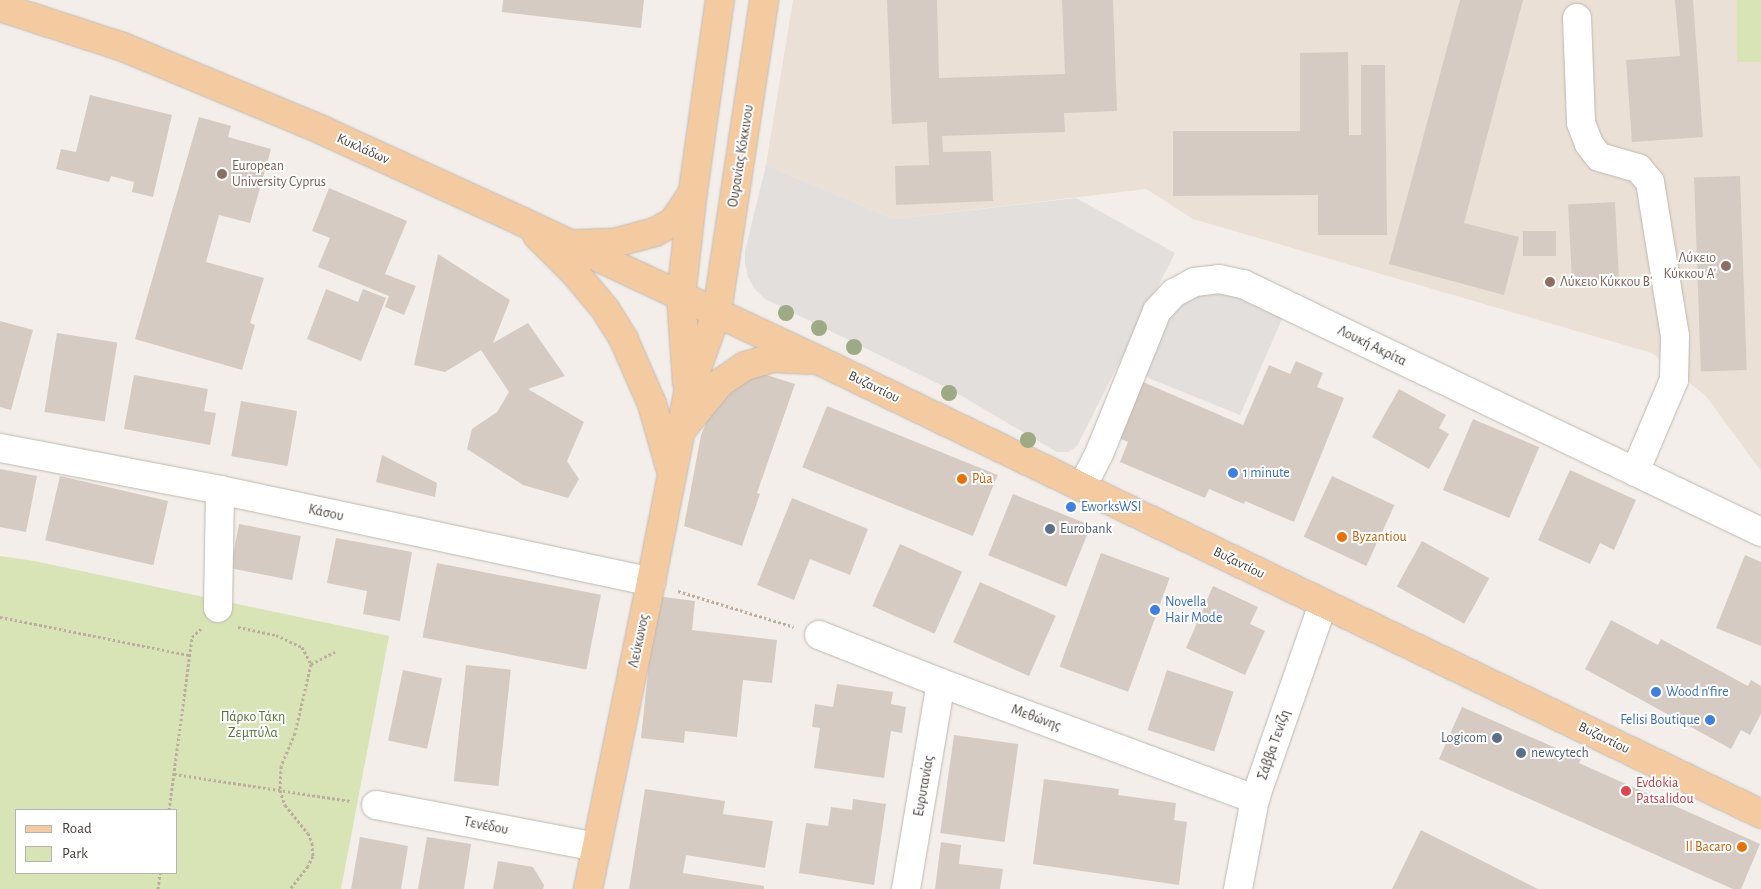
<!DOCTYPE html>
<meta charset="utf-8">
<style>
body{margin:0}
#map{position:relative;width:1761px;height:889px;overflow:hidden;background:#f3eee9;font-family:"Alegreya Sans",sans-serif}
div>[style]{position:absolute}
.education>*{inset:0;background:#eae0d5}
.green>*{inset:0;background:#d8e3b6;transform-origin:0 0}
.parking>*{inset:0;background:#e2dfdd}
.building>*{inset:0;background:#d6cbc3;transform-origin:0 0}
.path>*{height:3px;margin-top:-1.5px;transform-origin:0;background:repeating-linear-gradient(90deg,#bead9f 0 2.5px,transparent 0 5px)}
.roads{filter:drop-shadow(0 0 1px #c0b7b0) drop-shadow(0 0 1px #c0b7b0)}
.minor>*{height:28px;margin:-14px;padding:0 14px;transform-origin:14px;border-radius:14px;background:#fff}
.major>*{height:28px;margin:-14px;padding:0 14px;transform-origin:14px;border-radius:14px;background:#f4cba1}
.trees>*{width:16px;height:16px;margin:-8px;border-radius:50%;background:#9daa84}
.dots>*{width:14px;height:14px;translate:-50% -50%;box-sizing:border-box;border:2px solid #fff;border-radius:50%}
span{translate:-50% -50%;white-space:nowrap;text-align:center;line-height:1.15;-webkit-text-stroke:4px #fff;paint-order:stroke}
.street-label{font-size:14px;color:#463e38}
.education-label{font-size:14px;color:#785e54}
.left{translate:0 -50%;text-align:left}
.right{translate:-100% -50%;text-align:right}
.shop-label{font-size:14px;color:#366cbe}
.food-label{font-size:14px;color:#c56008}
.service-label{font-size:14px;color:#4e5e75}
.park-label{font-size:14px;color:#577231}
.health-label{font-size:14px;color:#be3a42}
.legend{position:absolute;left:15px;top:809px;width:162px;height:65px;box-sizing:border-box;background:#fff;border:1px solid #b5b2af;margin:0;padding:6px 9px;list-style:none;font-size:15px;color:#463e38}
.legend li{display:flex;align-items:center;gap:10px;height:25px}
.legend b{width:25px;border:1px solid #b5b2af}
</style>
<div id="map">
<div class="education">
<i style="clip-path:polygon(793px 0,1761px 0,1761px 471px,1706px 396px,1652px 353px,1193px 219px,1146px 189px,894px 219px,766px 165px)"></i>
</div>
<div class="green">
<i style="left:1737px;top:0;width:24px;height:62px"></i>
<i style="clip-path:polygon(evenodd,0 556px,34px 561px,389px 636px,341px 889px,0 889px,0 556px,16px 810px,176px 810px,176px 873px,16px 873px,16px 810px)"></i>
</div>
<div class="parking">
<i style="clip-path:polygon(766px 165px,894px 219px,1076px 198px,1175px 253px,1077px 446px,1068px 452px,1057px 452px,953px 391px,765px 299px,754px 288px,748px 277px,745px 263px,745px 251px)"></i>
<i style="clip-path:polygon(1219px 287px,1283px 317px,1240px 415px,1141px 375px,1162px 318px,1181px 299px)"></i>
</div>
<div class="building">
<i style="clip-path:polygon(503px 0,644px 0,641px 28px,502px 12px)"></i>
<i style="clip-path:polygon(887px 0,937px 0,939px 78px,1065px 74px,1062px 0,1113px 0,1117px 111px,1064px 113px,1065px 132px,942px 136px,943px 152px,991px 151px,993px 201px,896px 205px,895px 166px,929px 165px,927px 122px,892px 124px)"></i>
<i style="clip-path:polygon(1460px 0,1523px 0,1464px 223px,1519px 237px,1504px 295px,1389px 264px)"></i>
<i style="clip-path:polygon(1675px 0,1693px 0,1703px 137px,1632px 142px,1626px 60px,1680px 56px)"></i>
<i style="clip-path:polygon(1348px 52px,1349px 135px,1361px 135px,1361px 65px,1385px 65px,1387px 235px,1318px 235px,1318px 195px,1173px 196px,1173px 131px,1300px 131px,1300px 53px)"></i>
<i style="clip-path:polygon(90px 95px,172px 115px,153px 197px,132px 192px,134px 182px,111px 176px,109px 182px,56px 169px,61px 149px,76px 152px)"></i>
<i style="clip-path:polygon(199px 117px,231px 126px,228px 137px,271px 149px,250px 223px,219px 215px,206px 262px,264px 278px,250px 323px,255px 325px,242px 370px,135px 339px)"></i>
<i style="left:1740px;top:176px;width:194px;height:46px;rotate:88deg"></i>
<i style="clip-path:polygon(329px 188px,407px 221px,385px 274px,416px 286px,404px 315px,385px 307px,389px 296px,318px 267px,330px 238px,312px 231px)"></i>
<i style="left:1615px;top:202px;width:80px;height:47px;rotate:87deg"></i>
<i style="left:1556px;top:231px;width:25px;height:33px;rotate:90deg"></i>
<i style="clip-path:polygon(438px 254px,510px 300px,493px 343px,528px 323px,565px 376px,528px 389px,584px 422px,567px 461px,579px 479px,568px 498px,523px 485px,467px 449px,472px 429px,497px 412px,509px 392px,481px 350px,445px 372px,414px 365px)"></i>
<i style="clip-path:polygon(326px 289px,358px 302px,363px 289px,386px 298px,361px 361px,307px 339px)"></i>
<i style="clip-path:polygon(0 321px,33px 330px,11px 410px,0 407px)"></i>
<i style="left:57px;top:333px;width:61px;height:80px;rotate:9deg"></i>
<i style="clip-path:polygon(1296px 361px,1323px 373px,1317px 387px,1344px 398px,1294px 522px,1245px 501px,1244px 504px,1209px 489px,1205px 498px,1120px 462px,1128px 442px,1112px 435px,1136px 379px,1243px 425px,1269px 365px,1290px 374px)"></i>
<i style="clip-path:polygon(754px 371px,795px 384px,757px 493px,760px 494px,742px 546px,684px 526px,701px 435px,711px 411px,727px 387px)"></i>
<i style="clip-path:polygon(134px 375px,208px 389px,204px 411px,216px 413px,210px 445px,124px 429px)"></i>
<i style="clip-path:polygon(1399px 389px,1446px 415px,1439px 428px,1449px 434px,1429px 469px,1372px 437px)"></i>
<i style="left:241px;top:401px;width:57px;height:56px;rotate:10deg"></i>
<i style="left:827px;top:406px;width:184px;height:66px;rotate:22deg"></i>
<i style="left:1473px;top:419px;width:72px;height:77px;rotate:23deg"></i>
<i style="clip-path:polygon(382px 455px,437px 483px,435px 497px,376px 482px)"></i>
<i style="clip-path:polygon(0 469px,37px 476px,26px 532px,0 527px)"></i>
<i style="clip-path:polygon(1570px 470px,1636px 500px,1614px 550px,1600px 543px,1590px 564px,1538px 540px)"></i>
<i style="left:60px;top:476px;width:111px;height:66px;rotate:13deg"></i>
<i style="left:1332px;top:476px;width:69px;height:67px;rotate:25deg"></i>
<i style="left:1013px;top:494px;width:84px;height:66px;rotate:22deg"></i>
<i style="clip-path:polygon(792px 498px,868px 529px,850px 575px,810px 559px,794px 600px,757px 585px)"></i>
<i style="left:239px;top:524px;width:63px;height:45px;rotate:11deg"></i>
<i style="clip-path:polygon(336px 538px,412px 552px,400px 621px,363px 614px,367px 591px,327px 583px)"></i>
<i style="left:1422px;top:541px;width:77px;height:52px;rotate:29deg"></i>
<i style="left:900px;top:544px;width:68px;height:68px;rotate:24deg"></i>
<i style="left:1101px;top:553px;width:73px;height:121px;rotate:20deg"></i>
<i style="clip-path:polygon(1745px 555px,1761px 562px,1761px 646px,1716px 628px)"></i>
<i style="left:437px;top:563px;width:167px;height:76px;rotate:11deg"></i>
<i style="left:980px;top:582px;width:83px;height:66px;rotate:24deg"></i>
<i style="clip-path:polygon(1213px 586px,1258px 607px,1250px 624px,1265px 631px,1245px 675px,1186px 648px)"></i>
<i style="clip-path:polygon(656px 596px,695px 601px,692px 630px,777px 640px,772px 683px,743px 680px,737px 737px,685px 731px,684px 743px,641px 738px)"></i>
<i style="clip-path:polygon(1611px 620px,1658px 645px,1661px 639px,1748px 686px,1751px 680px,1761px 686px,1761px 714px,1750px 735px,1741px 730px,1731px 749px,1585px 669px)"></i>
<i style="left:466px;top:665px;width:45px;height:117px;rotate:6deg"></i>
<i style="left:403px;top:670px;width:40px;height:72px;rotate:12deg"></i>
<i style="left:1167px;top:670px;width:70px;height:63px;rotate:18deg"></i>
<i style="clip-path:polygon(837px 684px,893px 692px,891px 704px,906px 707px,902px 733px,891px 731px,884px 778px,814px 768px,820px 728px,812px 727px,815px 704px,833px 707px)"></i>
<i style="clip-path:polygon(1462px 707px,1581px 759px,1579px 763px,1760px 844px,1741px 889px,1733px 889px,1439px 759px)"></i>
<i style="left:954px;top:735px;width:65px;height:99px;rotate:8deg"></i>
<i style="clip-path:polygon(1044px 779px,1119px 789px,1118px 795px,1176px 803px,1174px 820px,1187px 822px,1179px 885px,1033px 864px)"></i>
<i style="clip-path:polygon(645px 789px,725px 801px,723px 814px,773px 821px,765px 868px,686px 855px,683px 873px,764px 886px,764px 889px,629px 889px)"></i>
<i style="clip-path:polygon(853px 799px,886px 804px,874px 885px,799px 873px,806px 823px,828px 826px,831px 807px,852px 810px)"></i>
<i style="clip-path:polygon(1421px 830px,1538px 889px,1392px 889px)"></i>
<i style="clip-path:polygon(360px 837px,408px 846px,401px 889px,351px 889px)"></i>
<i style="clip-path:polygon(427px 837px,471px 844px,464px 889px,418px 889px)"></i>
<i style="clip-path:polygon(941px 842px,961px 845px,959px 864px,1003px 869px,1000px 889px,935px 889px)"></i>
<i style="clip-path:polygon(498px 861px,533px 867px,544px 885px,543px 889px,493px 889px)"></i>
</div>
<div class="path">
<i style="left:678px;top:591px;width:121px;rotate:17.2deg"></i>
<i style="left:0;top:617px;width:193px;rotate:11.4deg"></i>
<i style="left:238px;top:627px;width:39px;rotate:12deg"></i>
<i style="left:276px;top:635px;width:29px;rotate:25deg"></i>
<i style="left:302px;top:647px;width:19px;rotate:62deg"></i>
<i style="left:311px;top:664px;width:71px;rotate:103.1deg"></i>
<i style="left:295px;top:733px;width:36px;rotate:113deg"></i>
<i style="left:281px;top:766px;width:24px;rotate:92deg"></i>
<i style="left:280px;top:790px;width:16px;rotate:72deg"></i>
<i style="left:285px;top:805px;width:36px;rotate:51deg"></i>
<i style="left:308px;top:833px;width:11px;rotate:68deg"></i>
<i style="left:312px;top:843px;width:13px;rotate:86deg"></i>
<i style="left:313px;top:856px;width:11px;rotate:117deg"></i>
<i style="left:308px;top:866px;width:29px;rotate:128deg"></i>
<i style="left:311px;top:664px;width:27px;rotate:-27deg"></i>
<i style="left:174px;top:774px;width:178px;rotate:8.7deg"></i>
<i style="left:169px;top:810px;width:175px;rotate:-82.4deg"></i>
<i style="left:192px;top:637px;width:12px;rotate:-42deg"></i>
<i style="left:158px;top:889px;width:16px;rotate:-83deg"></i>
</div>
<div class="roads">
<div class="minor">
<i style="left:1577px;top:18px;width:105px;rotate:87.8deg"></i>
<i style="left:1581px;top:123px;width:22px;rotate:69deg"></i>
<i style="left:1589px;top:144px;width:16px;rotate:52deg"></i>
<i style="left:1599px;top:157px;width:41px;rotate:15.8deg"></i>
<i style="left:1638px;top:168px;width:18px;rotate:49deg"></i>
<i style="left:1650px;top:182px;width:156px;rotate:80.8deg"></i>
<i style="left:1675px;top:336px;width:44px;rotate:91.3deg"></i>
<i style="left:1674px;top:380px;width:100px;rotate:113deg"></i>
<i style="left:0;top:448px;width:224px;rotate:10.8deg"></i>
<i style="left:220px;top:490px;width:441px;rotate:12deg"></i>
<i style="left:1082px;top:487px;width:37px;rotate:-63deg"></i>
<i style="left:1099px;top:454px;width:154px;rotate:-67.9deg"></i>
<i style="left:1157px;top:311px;width:25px;rotate:-47deg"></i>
<i style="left:1174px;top:293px;width:24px;rotate:-28deg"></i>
<i style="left:1195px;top:282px;width:24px;rotate:-7deg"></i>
<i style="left:1219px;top:279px;width:25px;rotate:12deg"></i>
<i style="left:1243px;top:284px;width:574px;rotate:25.58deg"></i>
<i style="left:218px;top:608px;width:118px;rotate:-89deg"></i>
<i style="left:819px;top:635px;width:131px;rotate:21.5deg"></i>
<i style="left:941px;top:683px;width:335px;rotate:20.3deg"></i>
<i style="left:376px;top:805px;width:224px;rotate:10.8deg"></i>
<i style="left:906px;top:889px;width:209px;rotate:-80.4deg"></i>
<i style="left:1238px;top:889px;width:92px;rotate:-79.3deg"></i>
<i style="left:1255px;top:799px;width:207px;rotate:-70.8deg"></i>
</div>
<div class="major">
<i style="left:0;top:7px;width:129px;rotate:18deg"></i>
<i style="left:123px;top:47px;width:216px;rotate:22.6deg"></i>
<i style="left:322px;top:130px;width:221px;rotate:24.6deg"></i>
<i style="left:523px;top:222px;width:330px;rotate:25.1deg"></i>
<i style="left:822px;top:362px;width:1042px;rotate:25.7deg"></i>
<i style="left:537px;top:235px;width:54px;rotate:45deg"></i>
<i style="left:575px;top:273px;width:47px;rotate:50.2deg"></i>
<i style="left:605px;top:309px;width:36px;rotate:58deg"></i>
<i style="left:624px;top:340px;width:70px;rotate:66.4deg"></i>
<i style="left:652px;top:404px;width:66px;rotate:74.1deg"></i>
<i style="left:578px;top:244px;width:36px;rotate:-2deg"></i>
<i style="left:614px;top:243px;width:42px;rotate:-15deg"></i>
<i style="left:655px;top:232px;width:21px;rotate:-29deg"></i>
<i style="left:673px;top:222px;width:32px;rotate:-56deg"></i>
<i style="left:687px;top:382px;width:86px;rotate:-94deg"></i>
<i style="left:681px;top:296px;width:106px;rotate:-83.5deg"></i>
<i style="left:693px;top:191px;width:193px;rotate:-82deg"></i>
<i style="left:682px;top:429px;width:60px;rotate:-50.4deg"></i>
<i style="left:720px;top:383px;width:30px;rotate:-34deg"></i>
<i style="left:745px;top:366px;width:29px;rotate:-16deg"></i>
<i style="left:773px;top:358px;width:35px;rotate:3deg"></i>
<i style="left:588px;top:889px;width:313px;rotate:-78.4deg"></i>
<i style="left:651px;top:582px;width:193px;rotate:-78.9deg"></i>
<i style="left:688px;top:393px;width:86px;rotate:-70.3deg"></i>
<i style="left:717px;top:312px;width:316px;rotate:-81.4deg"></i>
</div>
</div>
<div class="trees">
<i style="left:786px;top:313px"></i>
<i style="left:819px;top:328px"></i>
<i style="left:854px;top:347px"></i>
<i style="left:949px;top:393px"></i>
<i style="left:1028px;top:440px"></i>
</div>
<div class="dots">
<i style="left:222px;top:174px;background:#8d6e63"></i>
<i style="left:1726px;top:266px;background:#8d6e63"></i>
<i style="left:1550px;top:282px;background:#8d6e63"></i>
<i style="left:1233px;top:473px;background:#3f7fe0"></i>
<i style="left:962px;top:479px;background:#e8710a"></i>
<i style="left:1071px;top:507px;background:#3f7fe0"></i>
<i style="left:1050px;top:529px;background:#5c6f8a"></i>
<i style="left:1342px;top:537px;background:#e8710a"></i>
<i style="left:1155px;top:610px;background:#3f7fe0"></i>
<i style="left:1656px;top:692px;background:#3f7fe0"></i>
<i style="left:1710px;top:720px;background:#3f7fe0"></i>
<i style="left:1497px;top:738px;background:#5c6f8a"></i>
<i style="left:1521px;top:753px;background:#5c6f8a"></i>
<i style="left:1626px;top:791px;background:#e0444e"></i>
<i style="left:1742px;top:847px;background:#e8710a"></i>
</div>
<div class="street-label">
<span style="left:363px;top:149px;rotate:24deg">Κυκλάδων</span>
<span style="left:741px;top:156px;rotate:-81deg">Ουρανίας Κόκκινου</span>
<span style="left:1372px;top:346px;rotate:26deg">Λουκή Ακρίτα</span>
<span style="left:874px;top:387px;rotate:26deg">Βυζαντίου</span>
<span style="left:326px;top:513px;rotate:12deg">Κάσου</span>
<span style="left:1239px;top:563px;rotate:26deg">Βυζαντίου</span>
<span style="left:639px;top:641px;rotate:-78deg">Λεύκωνος</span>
<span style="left:1036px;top:718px;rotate:20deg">Μεθώνης</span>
<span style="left:1604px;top:738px;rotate:26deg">Βυζαντίου</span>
<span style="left:1274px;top:745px;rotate:-71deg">Σάββα Τενίζη</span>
<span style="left:924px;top:786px;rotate:-80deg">Ευρυτανίας</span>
<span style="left:486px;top:826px;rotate:11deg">Τενέδου</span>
</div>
<div class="education-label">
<span class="left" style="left:232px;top:174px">European<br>University Cyprus</span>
<span class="right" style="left:1716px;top:266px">Λύκειο<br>Κύκκου Α'</span>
<span class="left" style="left:1560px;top:282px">Λύκειο Κύκκου Β'</span>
</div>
<div class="shop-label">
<span class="left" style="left:1243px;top:473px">1 minute</span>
<span class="left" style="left:1081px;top:507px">EworksWSI</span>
<span class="left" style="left:1165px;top:610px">Novella<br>Hair Mode</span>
<span class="left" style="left:1666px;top:692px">Wood n'fire</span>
<span class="right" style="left:1700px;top:720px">Felisi Boutique</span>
</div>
<div class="food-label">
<span class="left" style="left:972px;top:479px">Pùa</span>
<span class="left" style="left:1352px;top:537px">Byzantiou</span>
<span class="right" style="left:1732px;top:847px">Il Bacaro</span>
</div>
<div class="service-label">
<span class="left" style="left:1060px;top:529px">Eurobank</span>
<span class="right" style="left:1487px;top:738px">Logicom</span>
<span class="left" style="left:1531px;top:753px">newcytech</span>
</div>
<div class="park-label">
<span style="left:253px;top:725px">Πάρκο Τάκη<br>Ζεμπύλα</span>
</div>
<div class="health-label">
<span class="left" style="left:1636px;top:791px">Evdokia<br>Patsalidou</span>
</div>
<ul class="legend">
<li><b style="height:6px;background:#f4cba1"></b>Road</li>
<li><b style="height:14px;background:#d8e3b6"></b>Park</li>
</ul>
</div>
